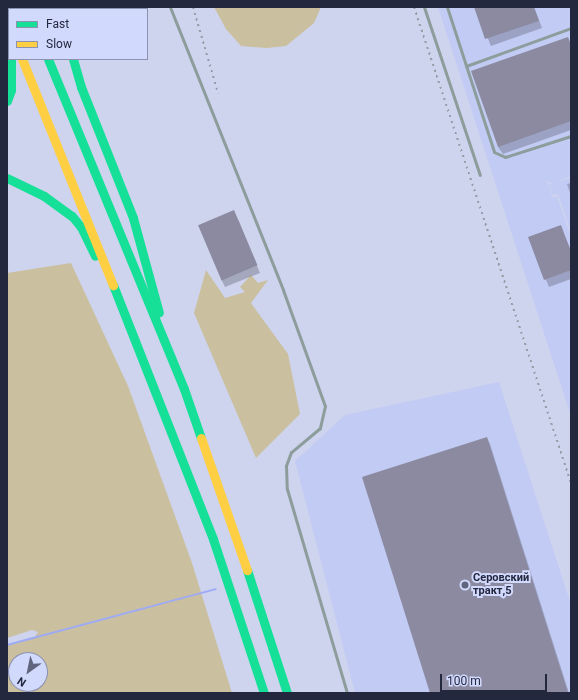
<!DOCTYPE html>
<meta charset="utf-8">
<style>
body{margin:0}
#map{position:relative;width:578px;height:700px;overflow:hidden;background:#ced3ee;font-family:Roboto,sans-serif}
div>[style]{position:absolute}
.built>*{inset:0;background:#c2cbf4}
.green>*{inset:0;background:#cac09f}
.shadow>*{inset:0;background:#0003}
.stream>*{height:2px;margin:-1px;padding:0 1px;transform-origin:1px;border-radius:1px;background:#9faaf5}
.building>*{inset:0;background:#8b8aa0;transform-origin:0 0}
.lane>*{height:3px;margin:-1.5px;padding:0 1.5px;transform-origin:1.5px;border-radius:1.5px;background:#8c9d9b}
.fast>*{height:9px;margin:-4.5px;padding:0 4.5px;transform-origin:4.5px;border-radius:4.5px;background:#16e098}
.slow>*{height:9px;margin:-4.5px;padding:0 4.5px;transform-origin:4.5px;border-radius:4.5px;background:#ffcf43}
.jam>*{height:9px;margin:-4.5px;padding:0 4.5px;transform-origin:4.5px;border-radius:4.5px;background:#f24e42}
.rail>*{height:2px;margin-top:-1px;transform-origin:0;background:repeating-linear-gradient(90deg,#929ea7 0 2px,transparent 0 6px)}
.dots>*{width:11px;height:11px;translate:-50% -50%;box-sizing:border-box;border:2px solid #d1d9fd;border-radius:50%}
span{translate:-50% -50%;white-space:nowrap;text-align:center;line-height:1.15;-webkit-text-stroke:4px #d1d9fd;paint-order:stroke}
.poi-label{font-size:11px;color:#24283f;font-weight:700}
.left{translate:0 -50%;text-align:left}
.frame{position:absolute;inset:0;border:8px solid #24283f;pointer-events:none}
.legend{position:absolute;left:8px;top:8px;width:140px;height:52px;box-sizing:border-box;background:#d1d9fd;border:1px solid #8c92b1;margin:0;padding:5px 7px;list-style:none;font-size:12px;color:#24283f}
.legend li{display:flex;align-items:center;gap:8px;height:20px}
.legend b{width:20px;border:1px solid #8c92b1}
.north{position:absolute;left:8px;top:652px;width:40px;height:40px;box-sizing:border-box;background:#d1d9fd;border:1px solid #8c92b1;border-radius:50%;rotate:213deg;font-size:11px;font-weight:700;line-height:16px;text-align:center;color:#24283f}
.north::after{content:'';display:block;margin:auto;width:14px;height:18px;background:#60647c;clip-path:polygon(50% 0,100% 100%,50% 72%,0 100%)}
.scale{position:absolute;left:440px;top:674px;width:107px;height:18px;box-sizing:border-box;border:2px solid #24283f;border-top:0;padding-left:5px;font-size:12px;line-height:14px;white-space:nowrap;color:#24283f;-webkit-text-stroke:3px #d1d9fd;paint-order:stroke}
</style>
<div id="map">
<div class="built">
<i style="clip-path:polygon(438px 7px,571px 7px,571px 176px,553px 183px,543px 181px,548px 183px,553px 198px,557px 196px,571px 237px,571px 416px)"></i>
<i style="clip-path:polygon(571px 178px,571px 233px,558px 194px,553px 195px,549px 184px)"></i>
<i style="clip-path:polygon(499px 382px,571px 605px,571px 693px,355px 693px,295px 461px,345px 415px)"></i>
</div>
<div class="green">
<i style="clip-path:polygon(214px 7px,321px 7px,314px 23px,286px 46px,267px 48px,241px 46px,226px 29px)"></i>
<i style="clip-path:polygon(evenodd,71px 263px,128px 386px,192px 563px,232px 693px,7px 693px,7px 645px,35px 637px,38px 632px,32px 630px,7px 638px,7px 273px,71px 263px,16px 660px,40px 660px,40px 684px,16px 684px,16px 660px)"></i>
<i style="clip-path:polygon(206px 270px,225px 298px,245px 292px,240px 287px,251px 275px,258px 283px,268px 280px,251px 303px,288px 354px,300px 414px,256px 458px,194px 313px)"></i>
</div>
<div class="shadow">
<i style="clip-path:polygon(475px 7px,534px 7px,542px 28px,491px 46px)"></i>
<i style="clip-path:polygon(568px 38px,571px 44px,571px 130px,503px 154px,498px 147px)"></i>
<i style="clip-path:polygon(571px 183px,571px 196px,567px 184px)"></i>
<i style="clip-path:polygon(238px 219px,260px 273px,225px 287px,221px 279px)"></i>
<i style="clip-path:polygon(560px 226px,571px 250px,571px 279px,549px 287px,529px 238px)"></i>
<i style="clip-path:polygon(487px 438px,490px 444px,569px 693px,431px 693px)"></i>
</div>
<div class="stream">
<i style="left:7px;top:645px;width:216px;rotate:-15deg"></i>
</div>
<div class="building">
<i style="clip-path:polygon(474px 7px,534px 7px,539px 21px,485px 39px)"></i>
<i style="clip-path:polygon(568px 37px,571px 46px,571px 121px,498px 147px,471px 71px)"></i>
<i style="left:234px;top:210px;width:60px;height:39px;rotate:67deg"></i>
<i style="clip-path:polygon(561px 225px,571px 252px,571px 270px,544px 280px,528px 237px)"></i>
<i style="clip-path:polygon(487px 437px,568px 693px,430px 693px,362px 477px)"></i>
</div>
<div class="lane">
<i style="left:170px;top:7px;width:305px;rotate:68.2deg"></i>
<i style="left:283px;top:290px;width:123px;rotate:70.1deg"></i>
<i style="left:325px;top:406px;width:23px;rotate:103deg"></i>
<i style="left:320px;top:428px;width:38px;rotate:140deg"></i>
<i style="left:291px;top:452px;width:15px;rotate:110deg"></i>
<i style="left:286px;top:466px;width:23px;rotate:88deg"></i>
<i style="left:287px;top:489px;width:213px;rotate:73.6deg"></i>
<i style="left:424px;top:7px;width:177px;rotate:71.6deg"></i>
<i style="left:447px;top:7px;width:152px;rotate:72deg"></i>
<i style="left:494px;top:152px;width:12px;rotate:24deg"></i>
<i style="left:505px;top:157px;width:69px;rotate:-17.7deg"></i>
<i style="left:466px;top:66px;width:112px;rotate:-19.9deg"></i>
</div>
<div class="fast">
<i style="left:26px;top:7px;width:2px;rotate:63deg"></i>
<i style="left:7px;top:22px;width:5px;rotate:68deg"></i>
<i style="left:7px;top:42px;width:5px;rotate:68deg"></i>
<i style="left:48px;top:59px;width:357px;rotate:67.6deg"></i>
<i style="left:184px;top:389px;width:52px;rotate:70.9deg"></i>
<i style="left:73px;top:59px;width:29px;rotate:74deg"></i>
<i style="left:81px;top:87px;width:141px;rotate:68.3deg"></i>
<i style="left:133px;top:218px;width:98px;rotate:74.7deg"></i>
<i style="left:7px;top:101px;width:12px;rotate:-70deg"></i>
<i style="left:11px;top:90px;width:31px;rotate:-90deg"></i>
<i style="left:7px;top:178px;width:41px;rotate:25.9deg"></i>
<i style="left:44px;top:196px;width:34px;rotate:36deg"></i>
<i style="left:72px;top:216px;width:14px;rotate:51deg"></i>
<i style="left:81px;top:227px;width:32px;rotate:64deg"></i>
<i style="left:113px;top:285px;width:273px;rotate:68.5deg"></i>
<i style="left:213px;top:539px;width:162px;rotate:71.7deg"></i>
<i style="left:247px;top:570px;width:129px;rotate:72deg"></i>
</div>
<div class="slow">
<i style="left:22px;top:59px;width:244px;rotate:68.1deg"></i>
<i style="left:201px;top:438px;width:140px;rotate:70.8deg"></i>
</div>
<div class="jam">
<i style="left:76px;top:9px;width:2px;rotate:-63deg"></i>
</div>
<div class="rail">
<i style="left:193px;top:7px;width:90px;rotate:73.8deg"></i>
<i style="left:414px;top:7px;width:501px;rotate:71.75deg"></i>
</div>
<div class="dots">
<i style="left:465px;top:585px;background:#60647c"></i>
</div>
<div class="poi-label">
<span class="left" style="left:473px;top:585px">Серовский<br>тракт,5</span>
</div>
<div class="frame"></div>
<ul class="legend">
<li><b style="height:5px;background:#16e098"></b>Fast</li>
<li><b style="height:5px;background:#ffcf43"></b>Slow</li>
</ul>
<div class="north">N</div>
<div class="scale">100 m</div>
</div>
